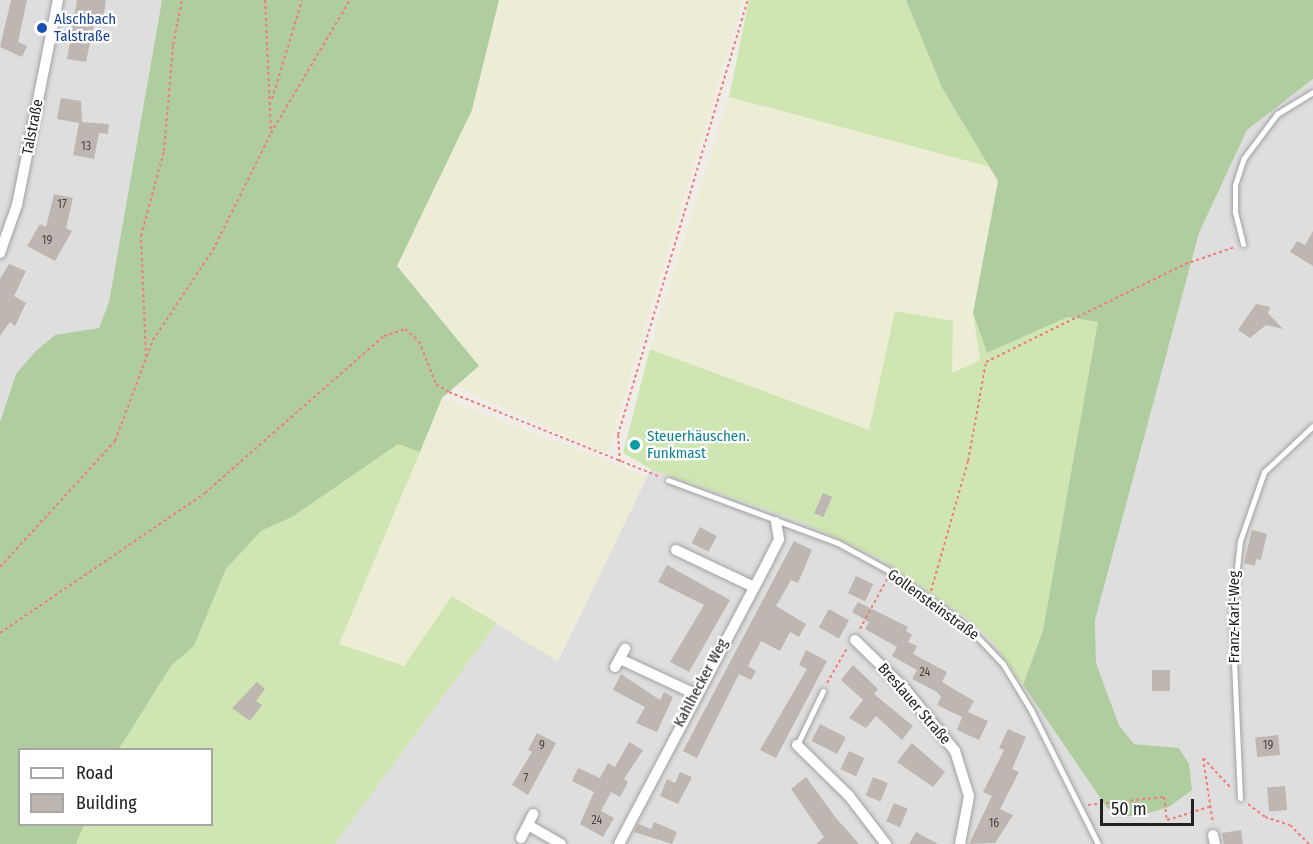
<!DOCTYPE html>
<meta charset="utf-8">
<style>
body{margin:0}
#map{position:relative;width:1313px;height:844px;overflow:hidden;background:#f0ede8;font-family:"Fira Sans Condensed",sans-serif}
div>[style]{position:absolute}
.residential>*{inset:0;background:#dfdede}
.farmland>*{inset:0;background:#ededd5}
.grass>*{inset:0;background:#cfe6b2}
.forest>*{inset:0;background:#b0cda0}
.building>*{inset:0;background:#beb6b1;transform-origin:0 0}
.path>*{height:2px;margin-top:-1px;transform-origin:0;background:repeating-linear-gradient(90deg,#f17d79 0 3px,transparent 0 6px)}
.roads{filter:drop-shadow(0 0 2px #a2a2a2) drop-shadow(0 0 2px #a2a2a2)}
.lane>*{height:5px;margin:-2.5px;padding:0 2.5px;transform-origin:2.5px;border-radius:2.5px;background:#fff}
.street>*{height:10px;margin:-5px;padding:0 5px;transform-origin:5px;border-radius:5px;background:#fff}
.dots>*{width:16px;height:16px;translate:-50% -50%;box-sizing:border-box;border:3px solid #fff;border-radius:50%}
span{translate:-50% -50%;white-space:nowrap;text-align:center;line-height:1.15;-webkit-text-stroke:4.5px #fff;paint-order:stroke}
.number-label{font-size:12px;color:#484645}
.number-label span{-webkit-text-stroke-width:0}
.transit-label{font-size:15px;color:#164399}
.left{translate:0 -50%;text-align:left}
.street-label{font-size:15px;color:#212121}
.culture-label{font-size:15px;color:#0d838f}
.legend{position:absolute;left:18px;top:748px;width:195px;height:78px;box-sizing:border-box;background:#fff;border:2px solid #a6a6a6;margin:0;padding:8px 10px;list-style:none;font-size:18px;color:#212121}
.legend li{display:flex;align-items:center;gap:12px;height:30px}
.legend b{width:30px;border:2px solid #a6a6a6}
.scale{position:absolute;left:1100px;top:799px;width:94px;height:27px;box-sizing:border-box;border:3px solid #212121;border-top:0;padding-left:8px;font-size:18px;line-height:21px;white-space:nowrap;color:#212121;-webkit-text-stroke:4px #fff;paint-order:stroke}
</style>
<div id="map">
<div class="residential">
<i style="clip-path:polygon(0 0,162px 0,109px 302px,99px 328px,81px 332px,16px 374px,0 422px)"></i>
<i style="clip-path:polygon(1313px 79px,1313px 844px,335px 844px,497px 623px,558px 661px,651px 469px,802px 522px,881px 559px,937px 595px,995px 645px,1107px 808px,1169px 807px,1191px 790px,1189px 764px,1179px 748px,1134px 744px,1119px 725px,1096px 663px,1095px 620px,1199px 233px,1247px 130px)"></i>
</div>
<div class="farmland">
<i style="clip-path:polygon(499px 0,743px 0,607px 454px,456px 386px,478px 366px,397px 266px,472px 110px)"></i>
<i style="clip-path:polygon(729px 97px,989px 167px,998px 181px,973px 313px,980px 360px,951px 373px,869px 430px,650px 349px)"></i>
<i style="clip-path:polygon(442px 398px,647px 477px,557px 661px,452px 596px,404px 667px,339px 644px)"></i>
</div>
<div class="grass">
<i style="clip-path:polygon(749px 0,906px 0,942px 88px,990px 167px,729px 97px)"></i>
<i style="clip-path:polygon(895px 311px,953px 321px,952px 373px,980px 360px,973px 313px,987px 353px,1068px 317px,1099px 322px,1043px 630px,1023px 685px,995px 645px,972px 622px,881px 559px,802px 522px,651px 469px,623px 453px,650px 349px,869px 430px)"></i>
<i style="clip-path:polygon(398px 443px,420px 452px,339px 644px,404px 666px,452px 596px,497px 623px,335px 844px,76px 844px,84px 825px,212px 824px,212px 750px,119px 749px,171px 666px,194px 646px,226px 569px,261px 531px,292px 517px)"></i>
</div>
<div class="forest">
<i style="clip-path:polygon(162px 0,499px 0,472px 110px,397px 266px,479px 366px,442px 398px,420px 452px,398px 444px,292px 517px,261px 531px,226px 569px,194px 646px,171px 666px,119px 749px,20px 750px,20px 824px,84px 825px,76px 844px,0 844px,0 422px,16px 374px,36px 351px,55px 335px,99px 328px,109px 302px)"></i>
<i style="clip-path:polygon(906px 0,1313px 0,1313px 79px,1247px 130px,1199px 233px,1095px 620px,1096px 663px,1119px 725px,1134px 744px,1179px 748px,1189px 764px,1192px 790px,1169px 807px,1138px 816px,1123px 816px,1107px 808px,1023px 685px,1043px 630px,1098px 322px,1068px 317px,987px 353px,973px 313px,998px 181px,942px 88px)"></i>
</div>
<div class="building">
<i style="clip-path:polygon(11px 0,27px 0,18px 42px,27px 46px,22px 57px,0 47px)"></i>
<i style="clip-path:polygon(77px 0,106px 0,102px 25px,94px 24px,86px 62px,67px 59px)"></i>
<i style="clip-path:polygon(61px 98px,81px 101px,82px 122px,109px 124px,108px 134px,99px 133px,94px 159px,73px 155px,79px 123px,57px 119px)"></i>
<i style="clip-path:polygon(54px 194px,73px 198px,66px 228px,72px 231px,55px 261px,27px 246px,40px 224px,46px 227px)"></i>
<i style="clip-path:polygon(1313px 231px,1313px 266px,1290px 252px,1297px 241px,1305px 245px)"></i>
<i style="clip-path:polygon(9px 264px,26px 271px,14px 296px,26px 303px,15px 326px,10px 322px,0 336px,0 279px)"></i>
<i style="clip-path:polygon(1256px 304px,1270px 307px,1268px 313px,1283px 329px,1266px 325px,1250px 338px,1238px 330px)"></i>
<i style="left:823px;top:493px;width:10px;height:22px;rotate:24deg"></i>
<i style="left:700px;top:527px;width:19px;height:18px;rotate:28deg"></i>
<i style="clip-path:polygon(1252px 530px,1267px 534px,1261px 560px,1256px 559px,1255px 566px,1244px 563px)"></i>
<i style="clip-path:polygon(794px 541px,812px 550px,798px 583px,791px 580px,776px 606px,806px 624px,799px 637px,790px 632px,780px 651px,761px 641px,748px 666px,756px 671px,751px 680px,739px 674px,697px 758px,683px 751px)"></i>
<i style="clip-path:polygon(667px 565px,730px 600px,689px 672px,670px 662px,704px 605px,658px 582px)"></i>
<i style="left:856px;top:576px;width:19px;height:19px;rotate:25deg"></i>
<i style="clip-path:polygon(858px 602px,908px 627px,906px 631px,912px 635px,908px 642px,917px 646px,913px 654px,947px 672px,942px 682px,974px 701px,968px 712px,988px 721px,979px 740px,957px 730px,962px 717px,937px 705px,941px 697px,937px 692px,912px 679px,917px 670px,892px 656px,897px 647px,865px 629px,869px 622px,852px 612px)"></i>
<i style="left:829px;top:609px;width:23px;height:21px;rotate:29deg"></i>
<i style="clip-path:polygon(806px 650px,827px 661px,776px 758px,760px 750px,807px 669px,799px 665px)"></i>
<i style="clip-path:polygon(853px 665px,878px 689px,874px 694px,913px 726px,902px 740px,876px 716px,866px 728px,849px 718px,863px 700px,841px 680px)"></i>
<i style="left:1152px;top:670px;width:18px;height:21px"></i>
<i style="clip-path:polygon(621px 674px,660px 700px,664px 692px,673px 697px,657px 732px,636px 723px,645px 707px,613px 690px)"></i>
<i style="clip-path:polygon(257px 682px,265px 689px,256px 701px,262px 705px,250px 721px,232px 708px)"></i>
<i style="left:820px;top:724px;width:29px;height:19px;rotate:27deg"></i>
<i style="clip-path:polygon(1008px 729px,1026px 737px,1012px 769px,1019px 772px,1000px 809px,1013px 815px,995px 843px,969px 844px,992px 796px,983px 792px,1004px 750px,999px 748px)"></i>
<i style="clip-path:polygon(537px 733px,556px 743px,528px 795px,512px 785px,532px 752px,528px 750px)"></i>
<i style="left:1278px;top:735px;width:20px;height:23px;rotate:84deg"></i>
<i style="clip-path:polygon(629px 742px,643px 750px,624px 779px,628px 782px,620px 797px,611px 792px,601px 811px,614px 818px,603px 837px,580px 824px,594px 792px,572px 781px,578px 768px,600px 778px,608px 763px,615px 767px)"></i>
<i style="clip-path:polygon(912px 743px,945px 772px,933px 787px,897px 762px)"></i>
<i style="left:849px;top:751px;width:17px;height:20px;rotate:25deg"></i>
<i style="clip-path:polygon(680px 772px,692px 777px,678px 804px,660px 796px,667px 779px,675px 783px)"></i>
<i style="clip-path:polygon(806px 777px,836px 818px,859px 844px,816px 844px,824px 837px,791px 789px)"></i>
<i style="left:873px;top:777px;width:16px;height:20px;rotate:22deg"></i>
<i style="left:1285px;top:786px;width:24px;height:18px;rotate:85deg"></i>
<i style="left:894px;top:803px;width:15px;height:20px;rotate:23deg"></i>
<i style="clip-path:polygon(654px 822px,677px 832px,672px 844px,634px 832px,638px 824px,651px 829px)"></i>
<i style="clip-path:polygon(1241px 830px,1243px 844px,1224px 844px,1222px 833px)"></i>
<i style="clip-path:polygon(916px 832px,938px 844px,909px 844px)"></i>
</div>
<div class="path">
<i style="left:265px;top:0;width:132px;rotate:87.4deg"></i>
<i style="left:272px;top:99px;width:103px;rotate:-73.1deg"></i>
<i style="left:146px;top:357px;width:121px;rotate:-92.4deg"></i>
<i style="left:141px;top:236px;width:88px;rotate:-74.9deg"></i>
<i style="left:164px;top:151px;width:106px;rotate:-85.1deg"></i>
<i style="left:173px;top:45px;width:46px;rotate:-78.7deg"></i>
<i style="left:620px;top:462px;width:27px;rotate:-94deg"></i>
<i style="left:618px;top:435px;width:454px;rotate:-73.4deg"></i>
<i style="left:0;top:567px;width:171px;rotate:-47.6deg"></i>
<i style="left:115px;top:441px;width:108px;rotate:-69.4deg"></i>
<i style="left:153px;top:340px;width:108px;rotate:-56.3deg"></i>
<i style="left:213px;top:250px;width:131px;rotate:-63.6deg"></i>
<i style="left:271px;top:133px;width:155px;rotate:-59.3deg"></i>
<i style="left:931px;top:591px;width:135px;rotate:-74.1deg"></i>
<i style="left:968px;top:461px;width:101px;rotate:-79.7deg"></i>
<i style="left:986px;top:362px;width:222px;rotate:-26.2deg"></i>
<i style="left:1185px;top:264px;width:53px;rotate:-18.8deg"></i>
<i style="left:860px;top:629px;width:57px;rotate:-61.6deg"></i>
<i style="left:0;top:633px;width:248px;rotate:-34.3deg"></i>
<i style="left:205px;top:493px;width:238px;rotate:-41.3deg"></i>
<i style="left:384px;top:336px;width:22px;rotate:-18deg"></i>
<i style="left:405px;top:329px;width:18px;rotate:41deg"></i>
<i style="left:419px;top:341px;width:46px;rotate:68.4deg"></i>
<i style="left:436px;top:384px;width:15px;rotate:32deg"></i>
<i style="left:449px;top:392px;width:227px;rotate:21.9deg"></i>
<i style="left:827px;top:683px;width:39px;rotate:-60deg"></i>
<i style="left:1203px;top:758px;width:40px;rotate:47deg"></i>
<i style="left:1203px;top:758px;width:66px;rotate:81.3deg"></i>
<i style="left:1248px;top:804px;width:21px;rotate:37deg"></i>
<i style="left:1265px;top:817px;width:26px;rotate:18deg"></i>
<i style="left:1290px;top:825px;width:27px;rotate:45deg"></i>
<i style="left:1088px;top:805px;width:76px;rotate:-6deg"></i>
<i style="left:1164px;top:797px;width:23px;rotate:83deg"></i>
<i style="left:1167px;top:820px;width:47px;rotate:-17.3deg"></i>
</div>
<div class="roads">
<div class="lane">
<i style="left:1243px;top:244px;width:34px;rotate:-104deg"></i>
<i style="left:1235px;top:211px;width:26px;rotate:-90deg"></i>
<i style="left:1235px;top:185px;width:28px;rotate:-72deg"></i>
<i style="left:1244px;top:158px;width:55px;rotate:-53.1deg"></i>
<i style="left:1277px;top:114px;width:42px;rotate:-31.4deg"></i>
<i style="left:668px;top:480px;width:181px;rotate:20.3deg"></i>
<i style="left:838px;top:543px;width:60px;rotate:28.7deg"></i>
<i style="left:891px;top:572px;width:93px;rotate:35.4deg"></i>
<i style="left:967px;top:626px;width:52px;rotate:46.5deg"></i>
<i style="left:1003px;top:664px;width:54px;rotate:58.7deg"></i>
<i style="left:1031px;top:710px;width:150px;rotate:63.4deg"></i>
<i style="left:797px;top:745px;width:60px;rotate:-64.3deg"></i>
<i style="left:1240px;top:798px;width:185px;rotate:-92.5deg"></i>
<i style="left:1232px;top:613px;width:72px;rotate:-83.7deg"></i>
<i style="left:1240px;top:541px;width:73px;rotate:-70.8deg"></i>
<i style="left:1264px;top:472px;width:67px;rotate:-43.2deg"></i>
</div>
<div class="street">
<i style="left:0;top:253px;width:51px;rotate:-70.5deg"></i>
<i style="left:17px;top:205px;width:209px;rotate:-78.7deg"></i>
<i style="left:676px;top:550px;width:86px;rotate:25.4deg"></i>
<i style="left:855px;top:640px;width:70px;rotate:44.4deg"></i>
<i style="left:905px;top:689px;width:80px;rotate:51.1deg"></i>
<i style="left:955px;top:751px;width:47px;rotate:72.7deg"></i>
<i style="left:969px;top:796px;width:49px;rotate:100.6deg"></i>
<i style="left:620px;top:659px;width:83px;rotate:25deg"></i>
<i style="left:615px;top:667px;width:21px;rotate:-61deg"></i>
<i style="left:797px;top:745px;width:73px;rotate:44.4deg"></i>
<i style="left:849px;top:796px;width:61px;rotate:52.4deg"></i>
<i style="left:528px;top:825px;width:38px;rotate:30deg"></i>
<i style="left:1213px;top:835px;width:9px;rotate:77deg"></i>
<i style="left:521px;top:838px;width:27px;rotate:-63deg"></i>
<i style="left:619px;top:844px;width:322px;rotate:-62.2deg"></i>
<i style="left:769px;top:559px;width:22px;rotate:-63deg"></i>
<i style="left:779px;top:539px;width:17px;rotate:-100deg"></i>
</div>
</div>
<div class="dots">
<i style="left:42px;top:28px;background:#1a4fb4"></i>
<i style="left:635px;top:445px;background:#0f9aa8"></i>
</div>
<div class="number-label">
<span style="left:86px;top:147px">13</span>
<span style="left:62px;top:205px">17</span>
<span style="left:47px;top:241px">19</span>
<span style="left:925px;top:673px">24</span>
<span style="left:542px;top:746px">9</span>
<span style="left:1268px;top:746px">19</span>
<span style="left:526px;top:779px">7</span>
<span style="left:597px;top:821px">24</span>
<span style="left:994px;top:824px">16</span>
</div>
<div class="transit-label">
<span class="left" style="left:54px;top:28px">Alschbach<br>Talstraße</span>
</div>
<div class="street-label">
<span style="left:33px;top:127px;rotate:-79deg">Talstraße</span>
<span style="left:933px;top:605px;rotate:36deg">Gollensteinstraße</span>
<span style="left:1235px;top:617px;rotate:-90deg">Franz-Karl-Weg</span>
<span style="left:701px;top:683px;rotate:-62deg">Kahlhecker Weg</span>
<span style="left:914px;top:704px;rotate:49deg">Breslauer Straße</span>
</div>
<div class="culture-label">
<span class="left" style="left:647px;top:445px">Steuerhäuschen.<br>Funkmast</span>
</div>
<ul class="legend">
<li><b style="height:8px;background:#fff"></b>Road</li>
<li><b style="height:16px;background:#beb6b1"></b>Building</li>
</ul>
<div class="scale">50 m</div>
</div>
